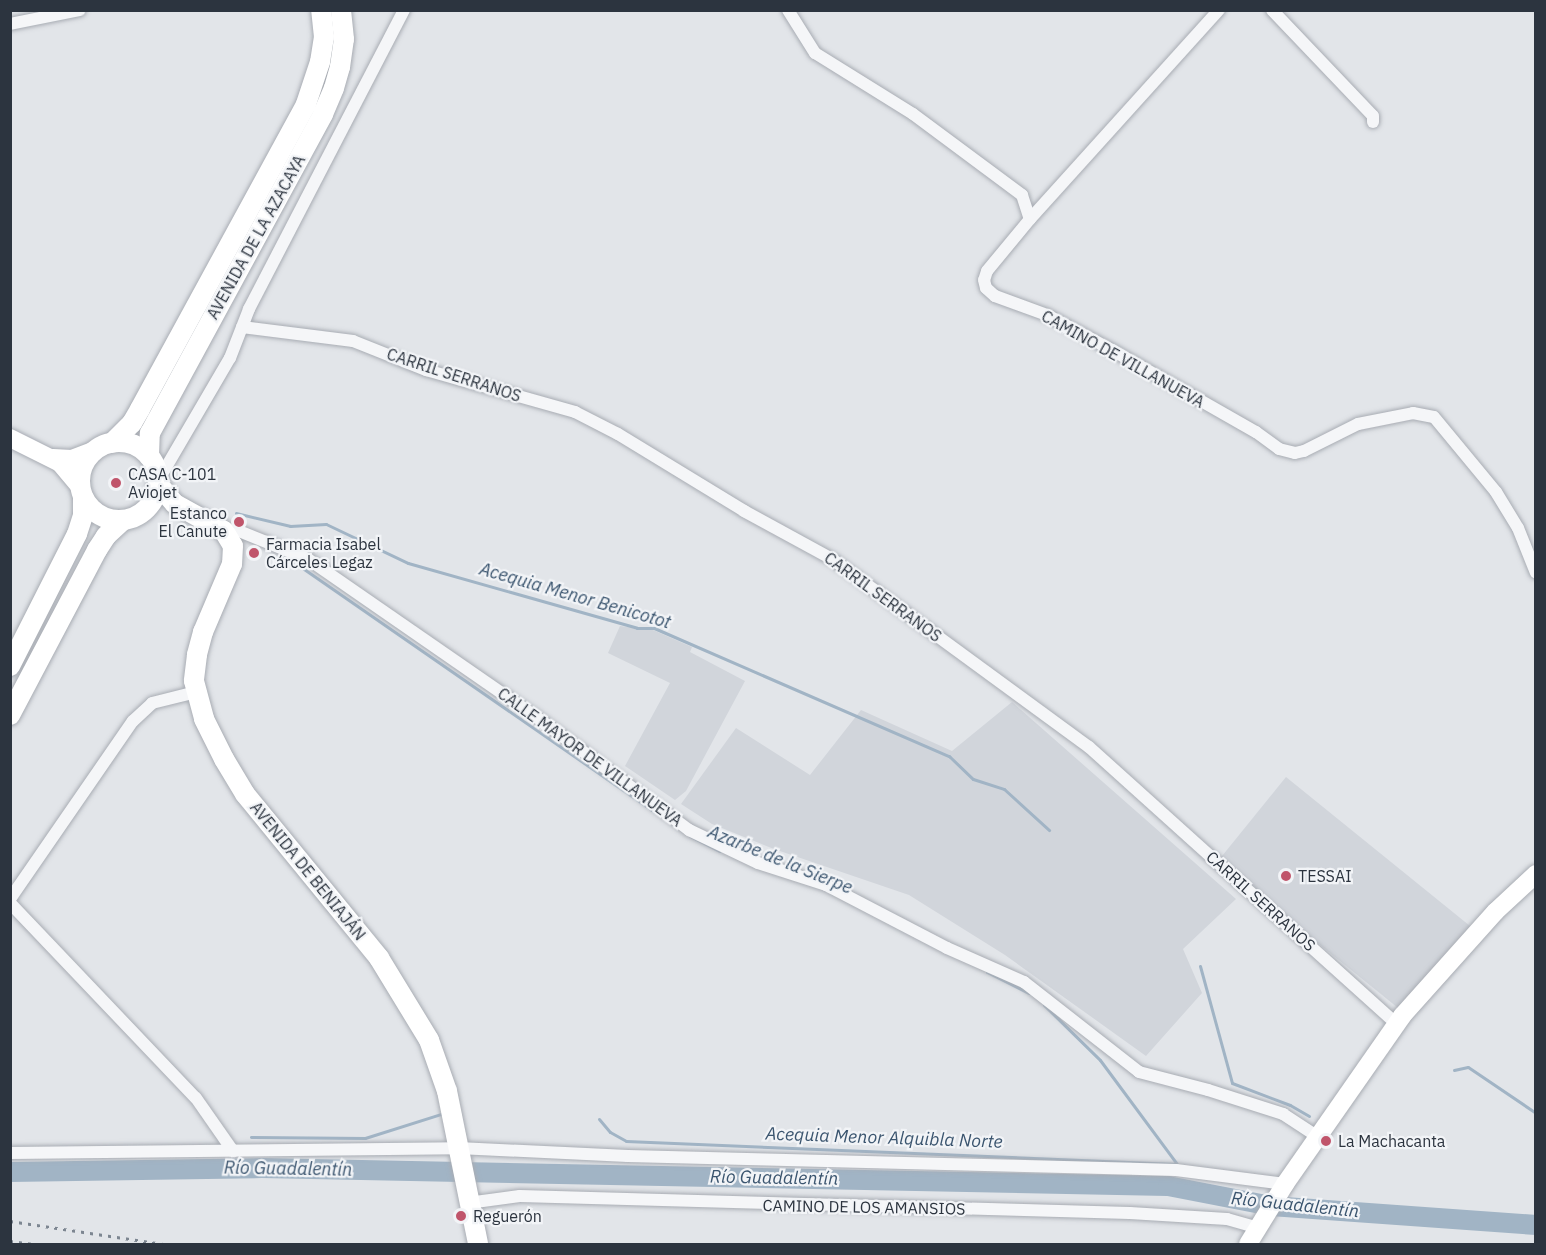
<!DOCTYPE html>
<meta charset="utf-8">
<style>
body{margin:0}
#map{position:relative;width:1546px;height:1255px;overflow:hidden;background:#e2e5e9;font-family:"IBM Plex Sans",sans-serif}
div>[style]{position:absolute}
.built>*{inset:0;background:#d1d5db;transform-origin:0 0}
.stream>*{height:3px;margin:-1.5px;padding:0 1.5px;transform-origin:1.5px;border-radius:1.5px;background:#a1b4c5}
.river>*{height:20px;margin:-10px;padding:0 10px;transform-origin:10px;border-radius:10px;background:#a1b4c5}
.roads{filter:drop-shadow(0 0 2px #a8acb3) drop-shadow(0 0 2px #a8acb3)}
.street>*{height:12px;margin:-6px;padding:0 6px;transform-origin:6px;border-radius:6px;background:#f5f6f8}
.secondary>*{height:18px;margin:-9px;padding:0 9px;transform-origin:9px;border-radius:9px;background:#fff}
.primary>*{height:20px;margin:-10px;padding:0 10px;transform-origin:10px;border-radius:10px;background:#fff}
.primary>.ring{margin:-10px;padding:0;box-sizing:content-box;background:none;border:20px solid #fff;border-radius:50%}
.rail>*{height:3px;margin-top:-1.5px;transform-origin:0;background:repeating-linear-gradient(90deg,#7d8691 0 3px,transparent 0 9px)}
.dots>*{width:16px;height:16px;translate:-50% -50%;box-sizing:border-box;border:3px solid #f2f4f7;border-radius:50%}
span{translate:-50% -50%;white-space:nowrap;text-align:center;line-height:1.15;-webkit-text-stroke:4.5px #f2f4f7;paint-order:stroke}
.street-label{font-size:16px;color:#2c343f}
.poi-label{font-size:16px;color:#2c343f}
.left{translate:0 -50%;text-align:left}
.right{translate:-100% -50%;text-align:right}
.water-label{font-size:18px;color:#3b556f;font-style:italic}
.frame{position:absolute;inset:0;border:12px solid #2c343f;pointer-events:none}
</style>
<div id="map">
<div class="built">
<i style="clip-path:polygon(620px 626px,653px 630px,692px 647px,690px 652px,745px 681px,686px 791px,675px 800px,625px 766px,670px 683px,608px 653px)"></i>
<i style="clip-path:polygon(1012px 702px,1236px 899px,1183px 949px,1202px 993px,1146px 1056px,1005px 955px,909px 895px,774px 849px,712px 824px,681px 804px,736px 728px,810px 775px,861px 710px,952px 751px)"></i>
<i style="left:1286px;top:777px;width:246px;height:109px;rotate:39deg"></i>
</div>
<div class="stream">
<i style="left:236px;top:513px;width:56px;rotate:13.5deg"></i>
<i style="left:290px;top:526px;width:36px;rotate:-3deg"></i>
<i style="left:326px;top:524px;width:91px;rotate:25.4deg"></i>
<i style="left:408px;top:563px;width:238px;rotate:15.8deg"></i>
<i style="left:637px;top:628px;width:17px"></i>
<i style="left:654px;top:628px;width:322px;rotate:23.5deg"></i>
<i style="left:949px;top:756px;width:33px;rotate:44deg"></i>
<i style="left:973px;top:779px;width:33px;rotate:18deg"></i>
<i style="left:1004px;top:789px;width:61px;rotate:42.3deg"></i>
<i style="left:288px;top:558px;width:446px;rotate:34.7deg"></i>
<i style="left:690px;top:836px;width:33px;rotate:27deg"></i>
<i style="left:1200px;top:966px;width:121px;rotate:74.7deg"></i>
<i style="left:1232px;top:1083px;width:62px;rotate:20.8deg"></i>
<i style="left:1290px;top:1105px;width:22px;rotate:30deg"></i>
<i style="left:987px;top:972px;width:47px;rotate:26.6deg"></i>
<i style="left:1044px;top:1005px;width:78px;rotate:44.5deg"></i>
<i style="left:1100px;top:1060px;width:129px;rotate:53.5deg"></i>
<i style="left:1454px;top:1070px;width:14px;rotate:-12deg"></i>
<i style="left:1468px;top:1067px;width:82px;rotate:34.1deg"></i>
<i style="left:599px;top:1119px;width:17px;rotate:50deg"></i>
<i style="left:610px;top:1132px;width:18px;rotate:29deg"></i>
<i style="left:626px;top:1141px;width:550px;rotate:2.39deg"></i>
<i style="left:251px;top:1137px;width:114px;rotate:0.5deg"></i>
<i style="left:365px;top:1138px;width:80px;rotate:-17.5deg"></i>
</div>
<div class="river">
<i style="left:10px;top:1172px;width:252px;rotate:-0.9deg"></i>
<i style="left:262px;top:1168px;width:906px;rotate:1.14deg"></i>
<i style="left:1168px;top:1186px;width:105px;rotate:11deg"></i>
<i style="left:1271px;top:1206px;width:266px;rotate:4.1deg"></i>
</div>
<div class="roads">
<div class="street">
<i style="left:788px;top:10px;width:51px;rotate:57.9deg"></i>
<i style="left:815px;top:53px;width:115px;rotate:31.9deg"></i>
<i style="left:913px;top:114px;width:136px;rotate:36.6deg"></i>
<i style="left:1022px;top:195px;width:25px;rotate:72deg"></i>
<i style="left:1030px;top:219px;width:67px;rotate:129.6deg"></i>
<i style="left:987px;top:271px;width:9px;rotate:108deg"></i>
<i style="left:984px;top:280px;width:8px;rotate:76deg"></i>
<i style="left:986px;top:288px;width:12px;rotate:42deg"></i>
<i style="left:995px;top:296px;width:55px;rotate:20.1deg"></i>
<i style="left:1047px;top:315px;width:74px;rotate:28.3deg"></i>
<i style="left:1112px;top:350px;width:166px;rotate:29.7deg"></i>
<i style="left:1256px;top:432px;width:29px;rotate:36deg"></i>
<i style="left:1279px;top:449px;width:16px;rotate:14deg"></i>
<i style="left:1295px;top:453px;width:9px;rotate:-13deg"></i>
<i style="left:1304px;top:451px;width:60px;rotate:-26.6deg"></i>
<i style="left:1358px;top:424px;width:56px;rotate:-11.3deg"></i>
<i style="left:1413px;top:413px;width:21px;rotate:11deg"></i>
<i style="left:1434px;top:417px;width:97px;rotate:50.4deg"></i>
<i style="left:1496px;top:492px;width:42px;rotate:58.6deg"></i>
<i style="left:1518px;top:528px;width:48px;rotate:68.2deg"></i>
<i style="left:1272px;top:10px;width:146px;rotate:46.4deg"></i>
<i style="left:1373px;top:116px;width:6px;rotate:90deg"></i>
<i style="left:10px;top:24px;width:71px;rotate:-11.3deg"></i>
<i style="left:1030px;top:219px;width:282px;rotate:-47.9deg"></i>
<i style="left:242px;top:327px;width:112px;rotate:7.2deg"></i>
<i style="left:353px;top:341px;width:79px;rotate:21.7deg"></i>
<i style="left:426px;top:370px;width:155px;rotate:15.7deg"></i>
<i style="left:575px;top:412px;width:48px;rotate:27.1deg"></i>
<i style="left:618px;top:434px;width:148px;rotate:31.4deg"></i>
<i style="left:744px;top:511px;width:100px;rotate:28.6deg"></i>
<i style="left:832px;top:559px;width:318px;rotate:36.2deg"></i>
<i style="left:1089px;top:747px;width:414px;rotate:42deg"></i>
<i style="left:158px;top:481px;width:143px;rotate:-59.7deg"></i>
<i style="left:230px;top:358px;width:53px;rotate:-68.8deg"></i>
<i style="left:249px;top:309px;width:337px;rotate:-62.6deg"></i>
<i style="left:225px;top:532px;width:14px;rotate:-4deg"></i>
<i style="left:239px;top:531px;width:74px;rotate:22.1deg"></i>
<i style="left:308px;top:559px;width:276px;rotate:34.7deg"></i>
<i style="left:535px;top:716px;width:192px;rotate:36.5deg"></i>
<i style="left:689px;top:830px;width:76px;rotate:25.6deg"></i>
<i style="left:758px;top:863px;width:71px;rotate:17.9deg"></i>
<i style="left:826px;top:885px;width:136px;rotate:27.5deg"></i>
<i style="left:947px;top:948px;width:84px;rotate:23.8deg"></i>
<i style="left:1024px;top:982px;width:146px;rotate:38deg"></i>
<i style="left:1139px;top:1072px;width:71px;rotate:14.6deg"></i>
<i style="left:1208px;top:1090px;width:79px;rotate:17.7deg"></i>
<i style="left:1283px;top:1114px;width:42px;rotate:33.3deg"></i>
<i style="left:10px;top:899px;width:216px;rotate:-55.4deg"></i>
<i style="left:133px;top:721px;width:26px;rotate:-43deg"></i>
<i style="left:152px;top:703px;width:45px;rotate:-14deg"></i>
<i style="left:10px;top:903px;width:269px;rotate:46.4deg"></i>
<i style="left:196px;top:1098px;width:65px;rotate:55.1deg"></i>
<i style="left:10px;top:1153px;width:448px;rotate:-0.6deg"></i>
<i style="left:458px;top:1148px;width:170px;rotate:2.7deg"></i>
<i style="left:628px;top:1156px;width:548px;rotate:1.46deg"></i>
<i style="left:1176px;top:1170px;width:110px;rotate:7.3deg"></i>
<i style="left:468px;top:1203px;width:52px;rotate:-7.7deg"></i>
<i style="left:520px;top:1196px;width:610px;rotate:1.6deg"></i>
<i style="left:1130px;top:1213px;width:97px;rotate:3.5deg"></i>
<i style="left:1227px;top:1219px;width:32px;rotate:16deg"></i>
</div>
<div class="secondary">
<i style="left:10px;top:438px;width:56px;rotate:26.6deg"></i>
<i style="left:60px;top:463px;width:33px;rotate:50deg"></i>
<i style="left:53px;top:458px;width:19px;rotate:3deg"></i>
<i style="left:72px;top:459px;width:26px;rotate:-21deg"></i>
<i style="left:1248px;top:1244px;width:70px;rotate:-58.3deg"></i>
<i style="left:1285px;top:1184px;width:205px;rotate:-55.1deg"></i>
<i style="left:1402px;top:1016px;width:140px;rotate:-48.2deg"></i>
<i style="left:1495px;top:912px;width:56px;rotate:-42.8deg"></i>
</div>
<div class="primary">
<i class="ring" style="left:80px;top:442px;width:58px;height:58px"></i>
<i style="left:112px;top:443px;width:28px;rotate:-45deg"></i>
<i style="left:132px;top:423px;width:16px;rotate:-60deg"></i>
<i style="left:140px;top:409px;width:347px;rotate:-61.4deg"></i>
<i style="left:306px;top:104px;width:44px;rotate:-71.6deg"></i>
<i style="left:320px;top:62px;width:25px;rotate:-81deg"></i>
<i style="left:324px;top:37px;width:27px;rotate:-96deg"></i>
<i style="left:149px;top:456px;width:23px;rotate:-88deg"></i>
<i style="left:150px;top:433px;width:363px;rotate:-61.5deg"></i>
<i style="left:323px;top:114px;width:28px;rotate:-67deg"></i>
<i style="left:334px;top:88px;width:22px;rotate:-74deg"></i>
<i style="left:340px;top:67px;width:28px;rotate:-82deg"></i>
<i style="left:344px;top:39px;width:29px;rotate:-96deg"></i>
<i style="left:158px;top:484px;width:26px;rotate:50deg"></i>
<i style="left:175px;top:504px;width:56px;rotate:28.9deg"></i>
<i style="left:224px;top:531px;width:17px;rotate:59deg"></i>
<i style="left:233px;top:546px;width:18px;rotate:93deg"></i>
<i style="left:232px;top:564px;width:74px;rotate:113.1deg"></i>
<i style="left:203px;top:632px;width:24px;rotate:105deg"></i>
<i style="left:197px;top:655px;width:26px;rotate:97deg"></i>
<i style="left:194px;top:681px;width:39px;rotate:75deg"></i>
<i style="left:204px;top:719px;width:45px;rotate:63.4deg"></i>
<i style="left:224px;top:759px;width:41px;rotate:59deg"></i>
<i style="left:245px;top:794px;width:212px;rotate:50.7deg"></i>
<i style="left:379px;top:958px;width:96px;rotate:58.6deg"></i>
<i style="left:429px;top:1040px;width:54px;rotate:70.6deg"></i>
<i style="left:447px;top:1091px;width:156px;rotate:78.5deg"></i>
<i style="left:10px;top:666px;width:148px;rotate:-63.1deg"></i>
<i style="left:77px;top:534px;width:19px;rotate:-72deg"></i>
<i style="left:83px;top:516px;width:19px;rotate:-90deg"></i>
<i style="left:10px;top:715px;width:187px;rotate:-62.2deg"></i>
<i style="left:97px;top:550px;width:17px;rotate:-57deg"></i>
<i style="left:106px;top:536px;width:23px;rotate:-43deg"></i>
</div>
</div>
<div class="rail">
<i style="left:10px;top:1221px;width:155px;rotate:8.5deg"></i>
<i style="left:10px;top:1241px;width:24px;rotate:7deg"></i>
</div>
<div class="dots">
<i style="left:116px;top:483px;background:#c0556b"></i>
<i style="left:239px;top:522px;background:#c0556b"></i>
<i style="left:254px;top:553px;background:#c0556b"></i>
<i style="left:1286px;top:876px;background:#c0556b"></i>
<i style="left:1326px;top:1141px;background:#c0556b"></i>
<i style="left:461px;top:1216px;background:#c0556b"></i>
</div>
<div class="street-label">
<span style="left:256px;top:237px;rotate:-61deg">AVENIDA DE LA AZACAYA</span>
<span style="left:1123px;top:359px;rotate:29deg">CAMINO DE VILLANUEVA</span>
<span style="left:454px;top:375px;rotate:18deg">CARRIL SERRANOS</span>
<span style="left:883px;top:597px;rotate:36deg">CARRIL SERRANOS</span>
<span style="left:590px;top:757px;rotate:36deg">CALLE MAYOR DE VILLANUEVA</span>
<span style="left:308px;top:871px;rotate:51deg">AVENIDA DE BENIAJÁN</span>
<span style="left:1261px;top:901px;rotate:42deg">CARRIL SERRANOS</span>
<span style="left:864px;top:1207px;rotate:1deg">CAMINO DE LOS AMANSIOS</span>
</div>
<div class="poi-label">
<span class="left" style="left:128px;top:483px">CASA C-101<br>Aviojet</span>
<span class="right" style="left:227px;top:522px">Estanco<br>El Canute</span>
<span class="left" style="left:266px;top:553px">Farmacia Isabel<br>Cárceles Legaz</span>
<span class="left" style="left:1298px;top:876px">TESSAI</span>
<span class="left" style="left:1338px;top:1141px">La Machacanta</span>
<span class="left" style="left:473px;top:1216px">Reguerón</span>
</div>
<div class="water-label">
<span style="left:575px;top:596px;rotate:16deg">Acequia Menor Benicotot</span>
<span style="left:780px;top:860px;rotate:22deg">Azarbe de la Sierpe</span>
<span style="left:884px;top:1138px;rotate:2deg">Acequia Menor Alquibla Norte</span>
<span style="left:288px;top:1169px;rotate:1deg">Río Guadalentín</span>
<span style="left:774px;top:1178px;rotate:1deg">Río Guadalentín</span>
<span style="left:1295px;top:1205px;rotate:6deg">Río Guadalentín</span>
</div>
<div class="frame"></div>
</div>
